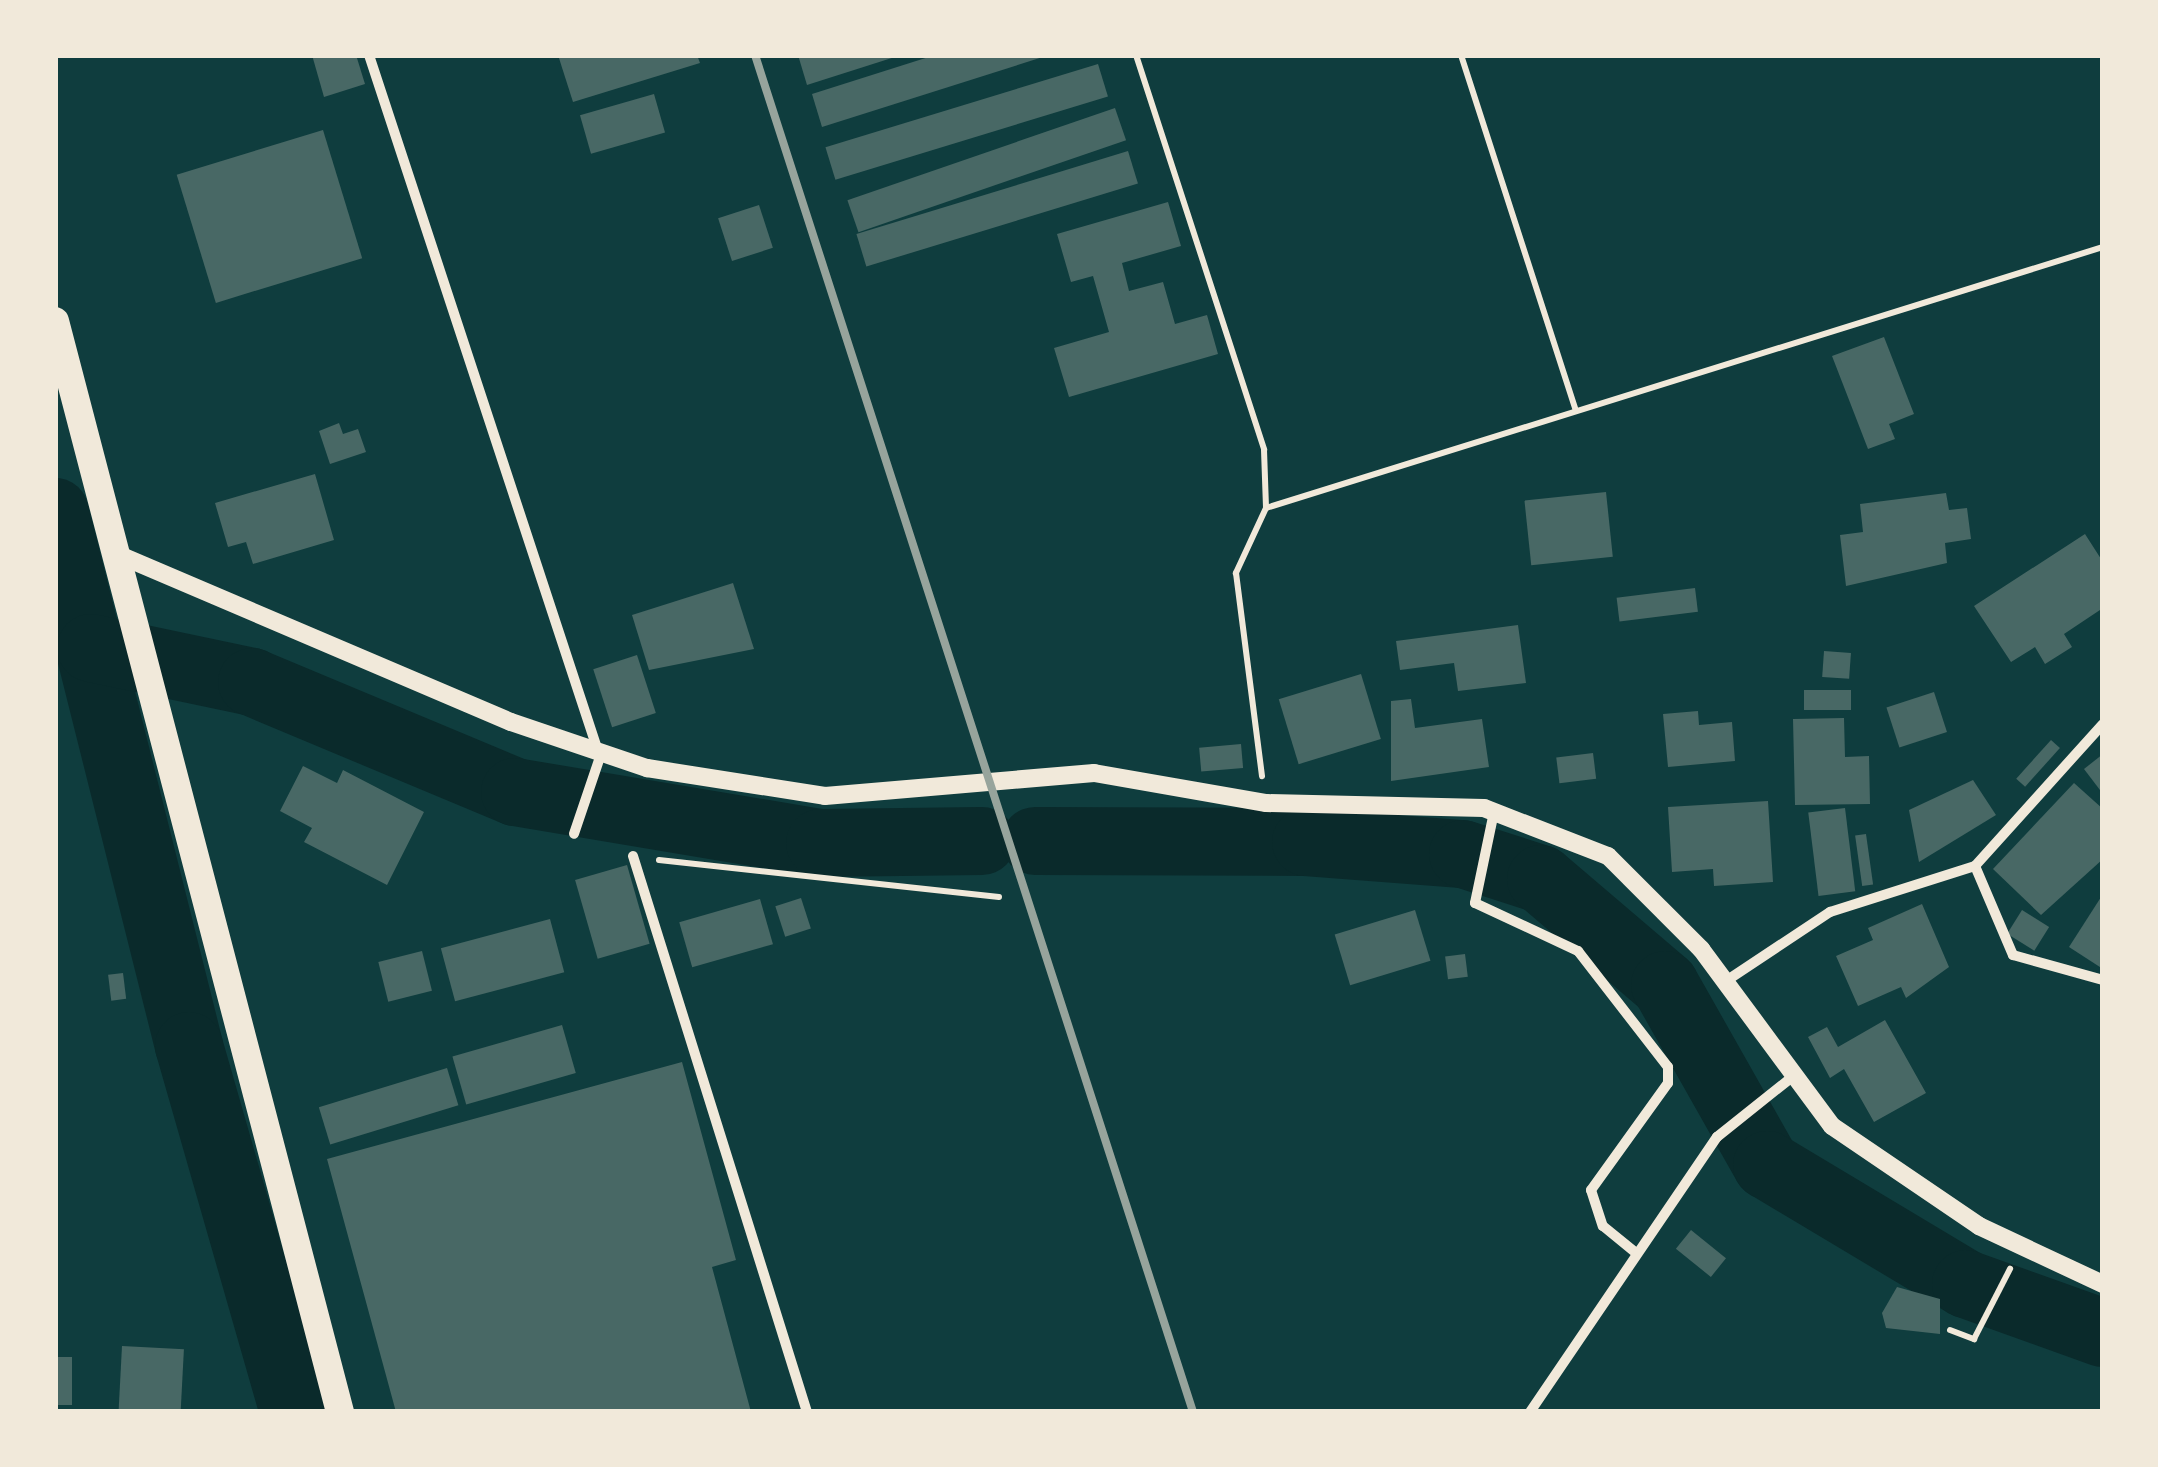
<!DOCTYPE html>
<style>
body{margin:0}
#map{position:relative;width:2158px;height:1467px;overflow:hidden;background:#0f3d3e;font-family:Lato,sans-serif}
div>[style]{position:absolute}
.river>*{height:68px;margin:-34px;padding:0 34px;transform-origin:34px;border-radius:34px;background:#0a2a2b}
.building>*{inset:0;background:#486865;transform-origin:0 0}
.path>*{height:6px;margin:-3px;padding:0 3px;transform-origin:3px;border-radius:3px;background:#f1e9da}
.minor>*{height:10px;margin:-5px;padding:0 5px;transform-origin:5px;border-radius:5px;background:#f1e9da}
.tertiary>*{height:18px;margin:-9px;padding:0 9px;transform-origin:9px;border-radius:9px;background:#f1e9da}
.trunk>*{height:28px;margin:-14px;padding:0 14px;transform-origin:14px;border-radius:14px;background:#f1e9da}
.rail>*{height:8px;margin:-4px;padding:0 4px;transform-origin:4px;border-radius:4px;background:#97a49c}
span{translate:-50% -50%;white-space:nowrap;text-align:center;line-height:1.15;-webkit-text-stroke:8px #f1e9da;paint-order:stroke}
.frame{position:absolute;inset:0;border:58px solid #f1e9da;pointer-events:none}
</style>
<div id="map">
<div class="river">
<i style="left:55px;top:512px;width:551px;rotate:75.91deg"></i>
<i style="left:189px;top:1046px;width:381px;rotate:74deg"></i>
<i style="left:91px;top:648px;width:165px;rotate:11.9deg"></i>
<i style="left:252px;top:682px;width:285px;rotate:22.7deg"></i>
<i style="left:515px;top:792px;width:309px;rotate:9.5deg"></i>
<i style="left:820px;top:843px;width:162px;rotate:-0.7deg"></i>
<i style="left:1035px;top:841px;width:271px;rotate:0.2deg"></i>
<i style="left:1306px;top:842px;width:157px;rotate:4.4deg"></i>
<i style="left:1463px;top:854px;width:82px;rotate:17.8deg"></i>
<i style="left:1541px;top:879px;width:163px;rotate:40.5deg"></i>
<i style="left:1665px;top:985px;width:207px;rotate:60.5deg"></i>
<i style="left:1767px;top:1165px;width:232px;rotate:30.9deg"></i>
<i style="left:1966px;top:1284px;width:145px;rotate:19.7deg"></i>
</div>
<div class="building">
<i style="clip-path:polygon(312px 55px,356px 55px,365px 84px,324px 97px)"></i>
<i style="clip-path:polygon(558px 55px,697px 55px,700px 63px,573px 102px)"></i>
<i style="clip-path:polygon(798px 55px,898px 55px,898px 56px,807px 85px)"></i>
<i style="clip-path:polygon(935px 55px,1046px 56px,822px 127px,812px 94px)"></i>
<i style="left:1098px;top:64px;width:34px;height:285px;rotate:73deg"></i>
<i style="left:654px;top:94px;width:40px;height:77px;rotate:74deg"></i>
<i style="left:1115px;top:108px;width:34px;height:283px;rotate:71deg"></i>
<i style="left:323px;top:130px;width:134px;height:153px;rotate:73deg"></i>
<i style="left:1128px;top:151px;width:34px;height:284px;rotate:73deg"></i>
<i style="clip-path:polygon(1168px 202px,1181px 246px,1122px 263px,1129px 291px,1163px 282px,1175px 324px,1207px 315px,1218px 354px,1069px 397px,1054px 348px,1109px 332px,1093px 276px,1071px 282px,1057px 234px)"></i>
<i style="left:759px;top:205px;width:45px;height:43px;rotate:72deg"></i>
<i style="clip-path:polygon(1884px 337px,1914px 414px,1889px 424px,1895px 439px,1868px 449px,1832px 356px)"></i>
<i style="clip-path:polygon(339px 423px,343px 434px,358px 429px,366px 452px,330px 464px,319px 431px)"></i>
<i style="clip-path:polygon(315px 474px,334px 540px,253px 564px,246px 542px,228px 547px,215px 503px)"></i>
<i style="left:1606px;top:492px;width:65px;height:82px;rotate:84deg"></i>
<i style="clip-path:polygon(1946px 493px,1949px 510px,1967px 508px,1971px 539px,1945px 543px,1947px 563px,1846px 586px,1840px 535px,1863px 532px,1860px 504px)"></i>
<i style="clip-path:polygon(2085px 534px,2103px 562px,2103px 608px,2064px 634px,2072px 647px,2045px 664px,2035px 647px,2011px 662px,1974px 606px)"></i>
<i style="clip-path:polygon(733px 583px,754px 649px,649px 670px,632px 615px)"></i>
<i style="left:1695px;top:588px;width:24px;height:79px;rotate:83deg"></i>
<i style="clip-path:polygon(1518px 625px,1526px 683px,1458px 691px,1454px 663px,1400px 670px,1396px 641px)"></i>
<i style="left:1824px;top:651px;width:27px;height:26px;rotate:4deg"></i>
<i style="left:637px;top:655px;width:61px;height:46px;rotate:72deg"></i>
<i style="left:1361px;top:674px;width:68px;height:86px;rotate:73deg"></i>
<i style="left:1804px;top:690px;width:47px;height:20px"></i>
<i style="left:1934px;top:692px;width:42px;height:50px;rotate:72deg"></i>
<i style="clip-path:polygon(1411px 699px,1415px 728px,1482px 719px,1489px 767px,1391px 781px,1391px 701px)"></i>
<i style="clip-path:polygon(1698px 711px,1699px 725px,1732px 722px,1735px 761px,1668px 767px,1663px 714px)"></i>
<i style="clip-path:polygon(1844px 718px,1845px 757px,1869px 756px,1870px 804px,1795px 805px,1793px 719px)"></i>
<i style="left:2051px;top:740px;width:12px;height:52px;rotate:42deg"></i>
<i style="left:1241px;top:744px;width:24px;height:42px;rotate:85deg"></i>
<i style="left:1593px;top:753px;width:26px;height:37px;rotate:83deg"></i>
<i style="clip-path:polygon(2103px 754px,2103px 794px,2084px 769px)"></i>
<i style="clip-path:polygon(303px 766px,337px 783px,343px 770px,424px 812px,387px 885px,304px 842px,312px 828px,280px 811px)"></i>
<i style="clip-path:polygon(1973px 780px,1996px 815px,1919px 862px,1909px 810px)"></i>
<i style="clip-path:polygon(2074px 783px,2103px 809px,2103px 859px,2041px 915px,1993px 869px)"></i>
<i style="clip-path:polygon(1768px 801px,1773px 882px,1714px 886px,1713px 869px,1672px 872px,1668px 807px)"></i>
<i style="left:1845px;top:808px;width:84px;height:37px;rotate:83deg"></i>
<i style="left:1866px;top:834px;width:51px;height:11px;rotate:82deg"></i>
<i style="left:627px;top:865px;width:82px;height:54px;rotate:74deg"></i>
<i style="clip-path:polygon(2103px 894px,2103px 969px,2069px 947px)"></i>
<i style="left:801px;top:898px;width:32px;height:27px;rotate:72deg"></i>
<i style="left:760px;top:899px;width:47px;height:84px;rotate:74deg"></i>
<i style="clip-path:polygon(1922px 904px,1949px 967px,1906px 998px,1901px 987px,1858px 1006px,1836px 956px,1873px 940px,1868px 928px)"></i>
<i style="left:1415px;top:910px;width:53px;height:84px;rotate:73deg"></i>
<i style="left:2022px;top:910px;width:32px;height:28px;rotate:32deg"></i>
<i style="left:550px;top:919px;width:55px;height:113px;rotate:75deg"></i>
<i style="left:422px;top:951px;width:41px;height:45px;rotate:76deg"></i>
<i style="left:1465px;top:954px;width:23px;height:20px;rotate:83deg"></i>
<i style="left:123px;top:973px;width:26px;height:15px;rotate:83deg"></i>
<i style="clip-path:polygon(1885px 1020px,1926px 1093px,1874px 1122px,1844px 1069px,1830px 1078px,1808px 1037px,1827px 1027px,1838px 1047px)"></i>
<i style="left:562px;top:1025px;width:50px;height:114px;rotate:74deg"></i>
<i style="clip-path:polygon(682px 1062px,736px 1260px,712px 1267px,751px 1412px,396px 1412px,327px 1159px)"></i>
<i style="left:447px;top:1068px;width:39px;height:134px;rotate:73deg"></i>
<i style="left:1691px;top:1230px;width:45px;height:24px;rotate:39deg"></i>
<i style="clip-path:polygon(1897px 1287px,1940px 1299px,1940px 1334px,1886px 1328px,1882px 1313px)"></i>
<i style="left:122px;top:1346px;width:62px;height:66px;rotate:3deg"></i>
<i style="left:55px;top:1357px;width:17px;height:48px"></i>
</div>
<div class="path">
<i style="left:1136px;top:55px;width:415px;rotate:72deg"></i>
<i style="left:1264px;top:450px;width:58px;rotate:88deg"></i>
<i style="left:1266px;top:508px;width:72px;rotate:114.8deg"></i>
<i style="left:1236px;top:573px;width:205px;rotate:82.7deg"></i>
<i style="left:1461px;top:55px;width:374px;rotate:72.1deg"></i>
<i style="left:1266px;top:508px;width:877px;rotate:-17.32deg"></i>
<i style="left:659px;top:860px;width:342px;rotate:6.2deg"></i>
<i style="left:1950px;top:1330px;width:26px;rotate:21deg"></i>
<i style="left:1974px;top:1339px;width:79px;rotate:-62.8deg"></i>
</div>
<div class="minor">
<i style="left:369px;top:55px;width:739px;rotate:71.79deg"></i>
<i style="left:600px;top:757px;width:81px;rotate:108.7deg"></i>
<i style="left:1494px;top:812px;width:93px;rotate:101.8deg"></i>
<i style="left:1475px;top:903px;width:114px;rotate:25deg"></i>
<i style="left:1578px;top:951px;width:147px;rotate:52.2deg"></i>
<i style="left:1668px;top:1067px;width:16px;rotate:90deg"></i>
<i style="left:1668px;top:1083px;width:132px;rotate:125.7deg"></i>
<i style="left:1591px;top:1190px;width:38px;rotate:72deg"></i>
<i style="left:1603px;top:1226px;width:43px;rotate:39.3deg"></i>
<i style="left:633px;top:856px;width:583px;rotate:72.62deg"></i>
<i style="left:1975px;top:866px;width:97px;rotate:66.9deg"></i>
<i style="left:2013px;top:955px;width:93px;rotate:15.5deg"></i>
<i style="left:1726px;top:981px;width:125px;rotate:-33.6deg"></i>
<i style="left:1830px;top:912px;width:152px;rotate:-17.6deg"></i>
<i style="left:1975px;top:866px;width:191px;rotate:-48deg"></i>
<i style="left:1530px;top:1412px;width:333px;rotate:-55.8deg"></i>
<i style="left:1717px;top:1137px;width:95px;rotate:-38.6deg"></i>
</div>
<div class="tertiary">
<i style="left:117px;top:554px;width:428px;rotate:23.1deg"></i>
<i style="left:511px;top:722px;width:144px;rotate:18.7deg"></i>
<i style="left:647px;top:768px;width:180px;rotate:8.9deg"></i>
<i style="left:825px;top:796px;width:270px;rotate:-4.9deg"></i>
<i style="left:1094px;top:773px;width:175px;rotate:9.9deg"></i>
<i style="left:1266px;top:803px;width:218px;rotate:1.3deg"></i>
<i style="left:1484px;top:808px;width:133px;rotate:21.2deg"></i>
<i style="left:1608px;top:856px;width:132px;rotate:45deg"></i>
<i style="left:1701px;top:949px;width:220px;rotate:53.5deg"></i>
<i style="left:1832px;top:1126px;width:178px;rotate:34.2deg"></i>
<i style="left:1979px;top:1226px;width:137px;rotate:25.1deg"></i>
</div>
<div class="trunk">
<i style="left:55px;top:321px;width:1128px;rotate:75.36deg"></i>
</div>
<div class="rail">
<i style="left:755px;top:55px;width:1426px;rotate:72.11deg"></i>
</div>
<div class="frame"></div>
</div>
